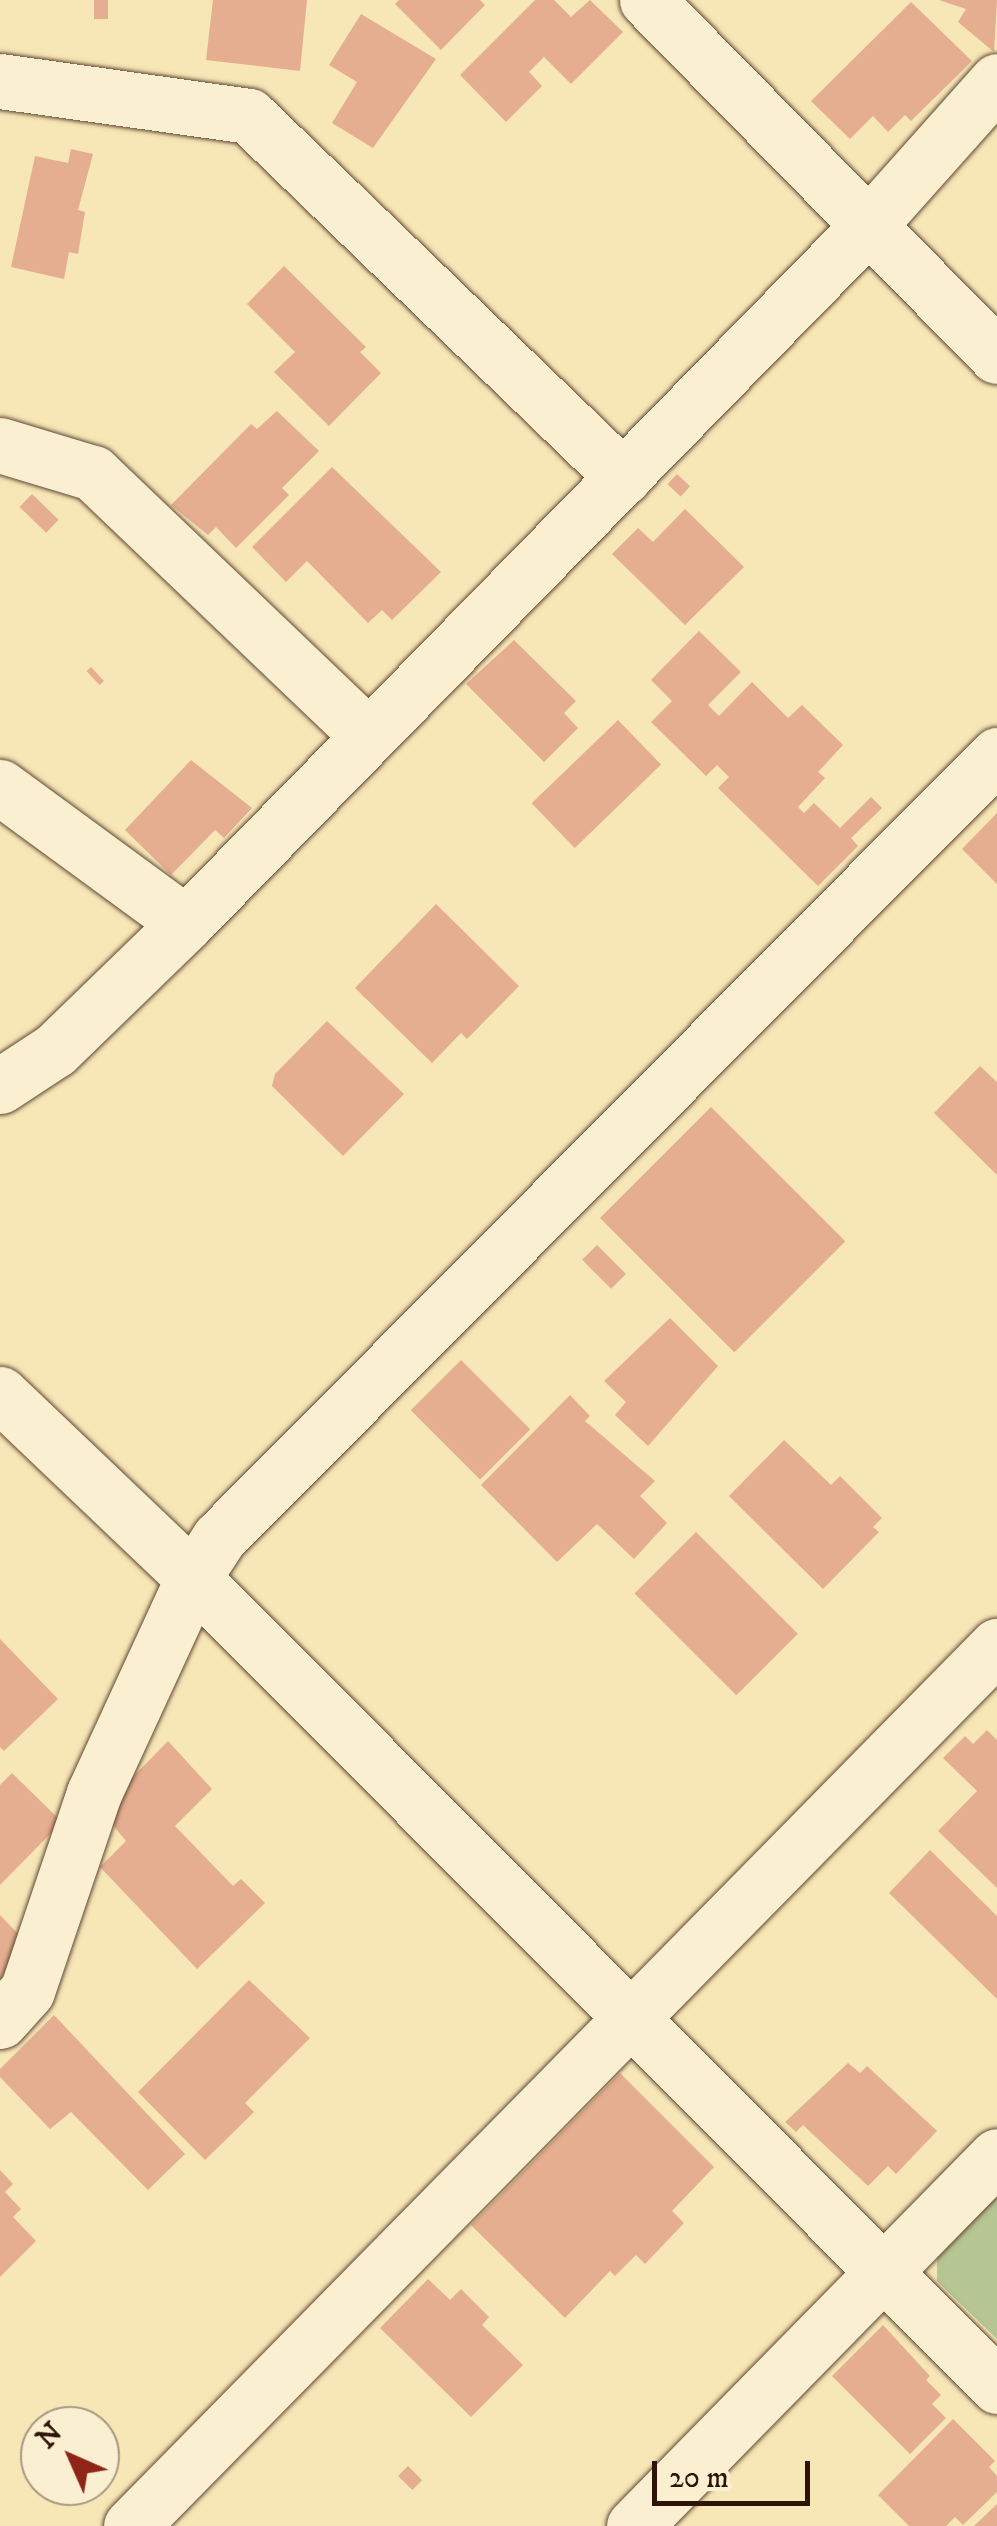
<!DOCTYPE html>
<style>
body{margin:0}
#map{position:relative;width:997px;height:2526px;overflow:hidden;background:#f7e6b6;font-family:"IM FELL DW Pica",serif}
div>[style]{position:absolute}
.green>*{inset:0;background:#b6c693}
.building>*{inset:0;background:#e6ae90;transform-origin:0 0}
.roads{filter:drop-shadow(0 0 2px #604834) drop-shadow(0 0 2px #604834)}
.minor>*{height:55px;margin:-27.5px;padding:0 27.5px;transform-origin:27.5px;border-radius:27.5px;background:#faefd0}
span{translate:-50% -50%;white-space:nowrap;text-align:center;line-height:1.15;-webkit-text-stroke:10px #faefd0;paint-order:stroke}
.north{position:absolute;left:20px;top:2406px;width:100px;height:100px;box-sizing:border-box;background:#faefd0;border:2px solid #a89780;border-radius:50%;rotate:315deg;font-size:28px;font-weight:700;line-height:40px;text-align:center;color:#2e1408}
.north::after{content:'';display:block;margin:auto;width:35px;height:45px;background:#8f2418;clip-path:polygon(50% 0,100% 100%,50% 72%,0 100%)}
.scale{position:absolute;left:652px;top:2461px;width:158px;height:45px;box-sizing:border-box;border:5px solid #2e1408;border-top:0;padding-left:12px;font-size:30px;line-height:35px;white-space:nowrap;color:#2e1408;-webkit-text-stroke:8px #faefd0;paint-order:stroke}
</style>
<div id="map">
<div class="green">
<i style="clip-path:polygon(997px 2193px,997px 2339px,937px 2281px,937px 2255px)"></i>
</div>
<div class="building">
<i style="left:108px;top:0;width:19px;height:14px;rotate:90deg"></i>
<i style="clip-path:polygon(213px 0,307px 0,300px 71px,206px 60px)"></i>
<i style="clip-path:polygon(399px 0,480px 0,485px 5px,441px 50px,395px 4px)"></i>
<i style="clip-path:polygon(535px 0,554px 0,571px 17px,590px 0,623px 32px,571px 84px,544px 57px,529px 72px,542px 86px,506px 122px,460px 75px)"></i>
<i style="clip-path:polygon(939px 0,997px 0,994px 52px,958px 22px,966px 9px)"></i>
<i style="clip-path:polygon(911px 2px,972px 61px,911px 121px,905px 115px,888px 132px,873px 116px,850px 139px,811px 101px)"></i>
<i style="clip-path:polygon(361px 14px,436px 59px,373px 148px,332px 123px,357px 82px,329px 65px)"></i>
<i style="clip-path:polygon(71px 149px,93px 154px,78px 210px,85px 212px,78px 254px,69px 252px,64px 279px,11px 267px,35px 156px,68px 163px)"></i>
<i style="clip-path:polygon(284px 266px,366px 347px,360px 352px,381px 373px,329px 426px,274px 372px,295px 352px,247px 304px)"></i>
<i style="clip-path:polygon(277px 411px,319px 451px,282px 488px,289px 495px,236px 548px,216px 527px,208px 535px,171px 505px,251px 424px,257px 429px)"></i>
<i style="clip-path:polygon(332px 467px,441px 572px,392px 620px,382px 610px,368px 623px,307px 561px,286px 582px,252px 547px)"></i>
<i style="left:677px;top:474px;width:18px;height:14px;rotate:43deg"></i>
<i style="left:32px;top:494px;width:37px;height:18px;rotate:44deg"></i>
<i style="clip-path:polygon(685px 509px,744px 567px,685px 625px,612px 554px,638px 528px,653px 542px)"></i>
<i style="clip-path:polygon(699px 631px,741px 672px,708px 705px,719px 716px,752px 682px,788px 718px,802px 705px,843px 745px,818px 772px,825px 778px,798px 807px,804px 813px,814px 803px,840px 828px,871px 797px,882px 808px,851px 838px,858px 846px,818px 886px,718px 788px,729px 777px,717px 765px,706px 776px,651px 722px,672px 701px,651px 680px)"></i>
<i style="clip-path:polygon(514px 640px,576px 701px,564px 713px,578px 728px,544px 762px,466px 684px)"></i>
<i style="left:91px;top:667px;width:19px;height:6px;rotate:47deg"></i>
<i style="left:618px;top:720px;width:62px;height:120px;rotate:46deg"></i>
<i style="clip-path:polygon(191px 760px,252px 808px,224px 838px,215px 830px,171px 875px,125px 830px)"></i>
<i style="clip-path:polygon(997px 813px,997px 884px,962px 849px)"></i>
<i style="clip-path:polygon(436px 904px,519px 986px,467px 1039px,461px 1033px,432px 1063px,355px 988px)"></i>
<i style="clip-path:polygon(327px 1021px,404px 1094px,343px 1156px,272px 1086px,275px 1074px)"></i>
<i style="clip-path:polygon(980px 1066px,997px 1082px,997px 1175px,934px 1113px)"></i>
<i style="left:711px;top:1107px;width:190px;height:157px;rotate:45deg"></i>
<i style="left:597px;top:1245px;width:41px;height:21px;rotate:45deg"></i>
<i style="clip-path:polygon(670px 1318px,718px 1366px,648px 1446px,615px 1415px,626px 1402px,604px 1381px)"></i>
<i style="left:461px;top:1360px;width:98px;height:71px;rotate:45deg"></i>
<i style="clip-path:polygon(570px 1395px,590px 1416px,585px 1421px,655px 1481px,640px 1496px,667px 1523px,634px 1559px,597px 1524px,557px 1562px,481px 1485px)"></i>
<i style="clip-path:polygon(784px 1440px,831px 1485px,840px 1476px,882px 1518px,873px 1527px,879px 1532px,823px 1589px,729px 1496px)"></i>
<i style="left:696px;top:1532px;width:144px;height:87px;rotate:45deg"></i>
<i style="clip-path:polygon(0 1639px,58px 1699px,4px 1751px,0 1747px)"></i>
<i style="clip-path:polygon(987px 1730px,997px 1740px,997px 1888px,938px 1831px,977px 1791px,943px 1758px,965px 1736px,973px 1744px)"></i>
<i style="clip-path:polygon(168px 1741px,212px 1789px,175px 1826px,233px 1886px,241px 1879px,265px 1903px,197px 1969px,100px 1867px,126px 1841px,108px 1819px,121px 1804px,114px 1796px)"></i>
<i style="clip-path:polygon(12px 1773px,62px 1822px,0 1885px,0 1785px)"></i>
<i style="clip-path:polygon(930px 1850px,997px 1916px,997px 1999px,889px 1893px)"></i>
<i style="clip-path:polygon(0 1915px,22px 1938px,0 1981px)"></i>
<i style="clip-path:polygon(249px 1980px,310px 2038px,245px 2103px,254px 2112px,205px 2160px,138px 2092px)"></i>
<i style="clip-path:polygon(54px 2015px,185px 2154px,148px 2190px,71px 2112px,50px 2129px,0 2077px,0 2069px)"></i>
<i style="clip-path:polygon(848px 2063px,860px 2073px,867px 2066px,937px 2131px,896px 2174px,888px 2166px,868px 2186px,803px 2125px,796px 2132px,785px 2122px)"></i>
<i style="clip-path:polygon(620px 2073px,714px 2167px,672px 2211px,684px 2223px,645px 2264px,636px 2255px,615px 2276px,610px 2271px,565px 2318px,471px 2225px)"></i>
<i style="clip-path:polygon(0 2170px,13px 2184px,5px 2192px,21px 2209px,13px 2217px,36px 2241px,0 2277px)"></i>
<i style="clip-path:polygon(428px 2279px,450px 2300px,461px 2289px,489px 2317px,482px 2325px,523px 2365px,471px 2417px,380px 2328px)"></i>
<i style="clip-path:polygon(883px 2325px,930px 2376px,926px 2380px,941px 2395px,932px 2404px,946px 2418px,910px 2454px,832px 2376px)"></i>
<i style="clip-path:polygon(953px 2419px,995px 2461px,989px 2467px,997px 2476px,997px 2492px,963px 2525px,955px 2517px,946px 2526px,909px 2526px,878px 2495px)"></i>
<i style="left:408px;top:2466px;width:20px;height:14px;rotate:45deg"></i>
<i style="clip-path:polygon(997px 2504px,997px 2526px,974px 2526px)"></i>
</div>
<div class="roads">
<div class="minor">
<i style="left:647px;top:0;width:499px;rotate:45.5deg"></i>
<i style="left:0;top:81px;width:251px;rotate:8deg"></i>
<i style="left:249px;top:116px;width:520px;rotate:43.99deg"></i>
<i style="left:0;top:445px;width:97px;rotate:16.8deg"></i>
<i style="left:93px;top:473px;width:381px;rotate:43.7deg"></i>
<i style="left:0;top:787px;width:230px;rotate:36.2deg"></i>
<i style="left:0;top:1086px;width:66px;rotate:-33.2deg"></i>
<i style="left:55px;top:1050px;width:182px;rotate:-44.1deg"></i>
<i style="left:186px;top:923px;width:975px;rotate:-45.62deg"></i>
<i style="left:868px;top:226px;width:194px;rotate:-48.3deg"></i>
<i style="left:0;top:1394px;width:267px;rotate:43.6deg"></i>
<i style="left:193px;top:1578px;width:1140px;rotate:45.14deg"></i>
<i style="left:0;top:2021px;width:40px;rotate:-48deg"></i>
<i style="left:27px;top:1991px;width:209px;rotate:-71.3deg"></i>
<i style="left:94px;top:1793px;width:237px;rotate:-65.3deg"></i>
<i style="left:193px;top:1578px;width:48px;rotate:-57deg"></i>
<i style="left:219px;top:1538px;width:1104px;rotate:-45.18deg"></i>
<i style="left:131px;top:2526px;width:1235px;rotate:-45.46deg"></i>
<i style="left:634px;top:2526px;width:518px;rotate:-45.55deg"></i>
</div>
</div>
<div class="north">N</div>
<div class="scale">20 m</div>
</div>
